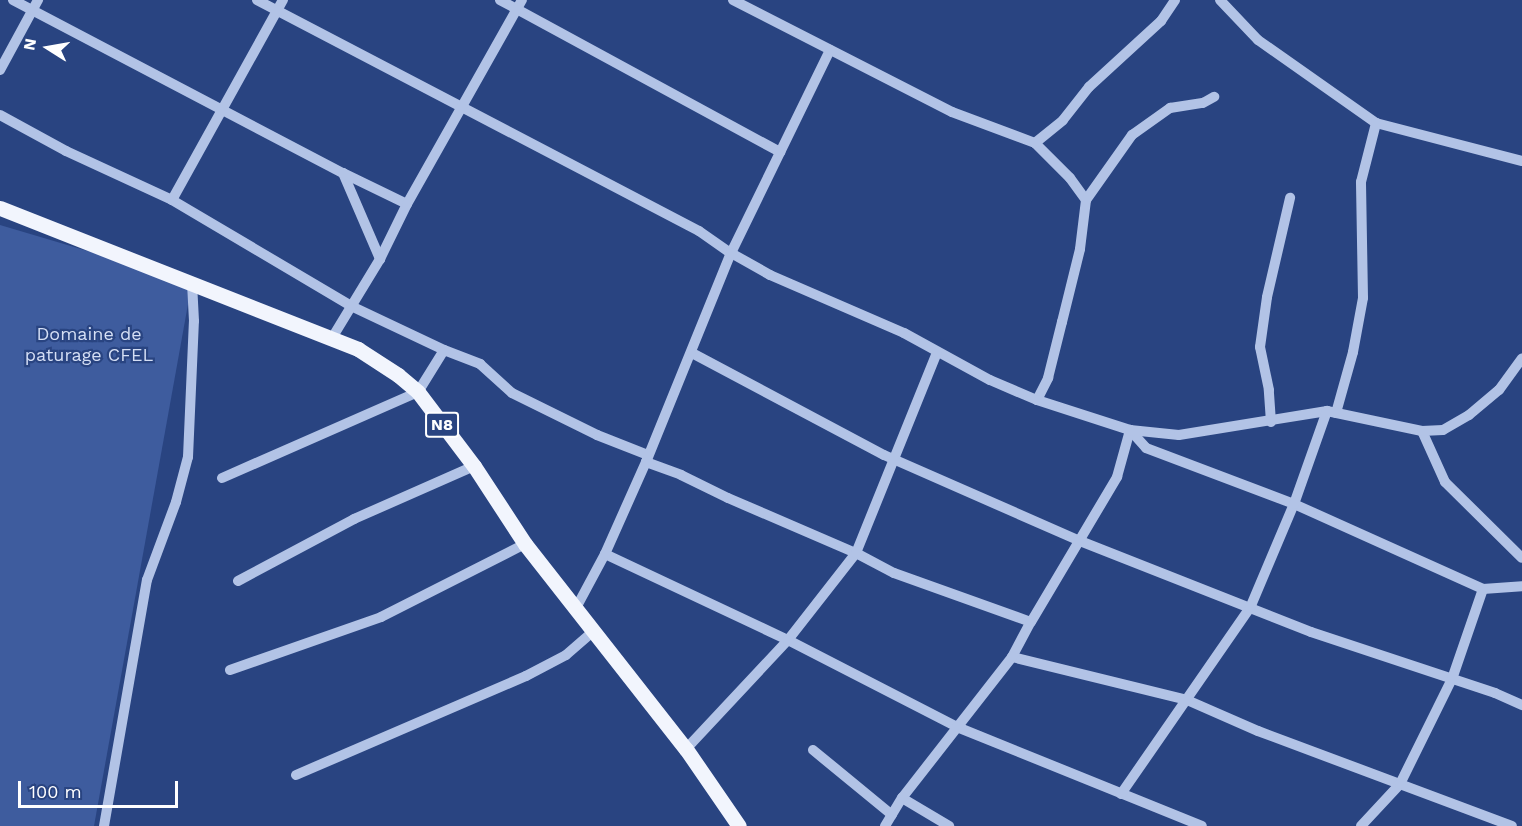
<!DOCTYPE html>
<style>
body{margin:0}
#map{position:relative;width:1522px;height:826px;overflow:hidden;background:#294481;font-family:"Work Sans",sans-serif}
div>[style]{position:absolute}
.green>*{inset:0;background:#3e5c9e}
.minor>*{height:10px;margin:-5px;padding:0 5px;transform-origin:5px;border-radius:5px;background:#b2c3e6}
.major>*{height:15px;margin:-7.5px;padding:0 7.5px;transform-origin:7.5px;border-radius:7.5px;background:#f2f5fd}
span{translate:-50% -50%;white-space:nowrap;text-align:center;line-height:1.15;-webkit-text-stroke:4.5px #294481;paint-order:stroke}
.shield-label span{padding:2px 4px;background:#294481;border:2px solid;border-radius:4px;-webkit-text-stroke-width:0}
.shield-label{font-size:16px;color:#fff;font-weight:700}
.park-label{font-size:18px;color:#d5dff5}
.north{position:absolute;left:18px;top:18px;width:60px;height:60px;-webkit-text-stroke:4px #294481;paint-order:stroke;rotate:281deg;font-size:16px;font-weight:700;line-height:24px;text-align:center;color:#fff}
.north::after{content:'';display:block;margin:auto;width:21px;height:27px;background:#fff;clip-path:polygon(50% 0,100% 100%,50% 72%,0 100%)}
.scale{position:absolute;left:18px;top:781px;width:160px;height:27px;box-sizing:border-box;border:3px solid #fff;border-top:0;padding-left:8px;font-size:18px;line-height:21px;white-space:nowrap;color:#fff;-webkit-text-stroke:4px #294481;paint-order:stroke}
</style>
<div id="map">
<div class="green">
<i style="clip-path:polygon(0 225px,192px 282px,94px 826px,0 826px)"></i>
</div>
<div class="minor">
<i style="left:13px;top:0;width:373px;rotate:27.7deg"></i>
<i style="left:343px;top:173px;width:94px;rotate:66.7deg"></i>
<i style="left:257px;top:0;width:499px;rotate:27.6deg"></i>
<i style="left:699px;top:231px;width:39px;rotate:35deg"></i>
<i style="left:731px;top:253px;width:226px;rotate:-64deg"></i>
<i style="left:500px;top:0;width:319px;rotate:28.5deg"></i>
<i style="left:733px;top:0;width:246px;rotate:27.1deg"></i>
<i style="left:952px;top:112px;width:89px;rotate:20.5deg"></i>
<i style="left:1035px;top:143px;width:49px;rotate:45deg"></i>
<i style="left:1070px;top:178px;width:27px;rotate:54deg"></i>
<i style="left:1220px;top:0;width:55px;rotate:46.5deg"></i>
<i style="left:1258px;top:40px;width:144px;rotate:35.1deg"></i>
<i style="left:1376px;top:123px;width:151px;rotate:14.6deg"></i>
<i style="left:0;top:70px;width:80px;rotate:-61.5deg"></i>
<i style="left:0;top:115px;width:75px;rotate:28.6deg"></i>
<i style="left:66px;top:151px;width:117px;rotate:24.8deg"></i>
<i style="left:172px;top:200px;width:208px;rotate:30.6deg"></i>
<i style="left:351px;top:306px;width:103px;rotate:25.3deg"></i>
<i style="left:444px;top:350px;width:39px;rotate:21deg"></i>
<i style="left:480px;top:364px;width:43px;rotate:42.2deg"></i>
<i style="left:512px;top:393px;width:95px;rotate:26.3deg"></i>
<i style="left:597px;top:435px;width:55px;rotate:21.4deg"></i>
<i style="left:1035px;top:143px;width:36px;rotate:-39deg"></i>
<i style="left:1063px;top:120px;width:42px;rotate:-51.8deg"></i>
<i style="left:1089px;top:87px;width:98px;rotate:-42.5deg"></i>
<i style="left:1161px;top:21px;width:25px;rotate:-56deg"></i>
<i style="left:343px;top:173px;width:71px;rotate:25.8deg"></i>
<i style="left:172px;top:200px;width:229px;rotate:-61deg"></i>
<i style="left:332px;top:338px;width:92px;rotate:-58.7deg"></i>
<i style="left:380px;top:259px;width:61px;rotate:-63.9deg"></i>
<i style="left:407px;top:204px;width:234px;rotate:-60.6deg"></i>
<i style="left:692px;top:353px;width:217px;rotate:28deg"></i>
<i style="left:884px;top:455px;width:214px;rotate:23.7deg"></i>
<i style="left:1080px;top:541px;width:248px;rotate:21.5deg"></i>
<i style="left:1311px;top:632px;width:194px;rotate:18.3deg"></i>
<i style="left:1495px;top:693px;width:30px;rotate:24deg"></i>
<i style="left:1037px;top:400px;width:25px;rotate:-63deg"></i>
<i style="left:1048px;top:378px;width:58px;rotate:-76deg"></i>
<i style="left:1062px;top:322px;width:75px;rotate:-76.1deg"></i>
<i style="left:1080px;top:249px;width:49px;rotate:-83deg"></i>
<i style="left:1086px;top:200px;width:80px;rotate:-54.7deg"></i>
<i style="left:1132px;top:135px;width:47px;rotate:-35.4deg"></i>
<i style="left:1170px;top:108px;width:33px;rotate:-9deg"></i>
<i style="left:1203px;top:103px;width:13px;rotate:-29deg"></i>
<i style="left:1336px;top:413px;width:63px;rotate:-74.4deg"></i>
<i style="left:1353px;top:352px;width:55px;rotate:-79.5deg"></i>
<i style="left:1363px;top:298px;width:116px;rotate:-91deg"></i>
<i style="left:1361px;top:182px;width:61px;rotate:-75.7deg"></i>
<i style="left:1271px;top:422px;width:32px;rotate:-94deg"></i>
<i style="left:1269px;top:390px;width:44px;rotate:-101.8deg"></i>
<i style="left:1260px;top:347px;width:50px;rotate:-82deg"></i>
<i style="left:1267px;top:297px;width:102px;rotate:-76.9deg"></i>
<i style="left:1130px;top:430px;width:24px;rotate:48deg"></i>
<i style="left:1146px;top:448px;width:158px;rotate:20.7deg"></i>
<i style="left:1294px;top:504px;width:207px;rotate:24.2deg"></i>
<i style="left:1483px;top:589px;width:39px;rotate:-4deg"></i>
<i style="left:1422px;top:431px;width:56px;rotate:65.7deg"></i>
<i style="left:1445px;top:482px;width:108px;rotate:44.6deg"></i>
<i style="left:646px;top:462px;width:37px;rotate:20deg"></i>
<i style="left:681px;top:475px;width:52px;rotate:26.1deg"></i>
<i style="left:728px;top:498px;width:139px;rotate:23.3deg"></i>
<i style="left:856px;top:553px;width:43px;rotate:27.8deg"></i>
<i style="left:894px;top:573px;width:145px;rotate:19.7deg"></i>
<i style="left:1031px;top:622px;width:169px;rotate:-59.3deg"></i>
<i style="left:1117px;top:477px;width:49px;rotate:-74.5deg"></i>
<i style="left:222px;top:478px;width:214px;rotate:-23.7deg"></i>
<i style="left:418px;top:392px;width:49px;rotate:-58.2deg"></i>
<i style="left:605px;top:554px;width:202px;rotate:25.2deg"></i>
<i style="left:788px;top:640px;width:190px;rotate:27.2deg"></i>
<i style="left:957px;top:727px;width:264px;rotate:22deg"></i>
<i style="left:238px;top:581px;width:132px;rotate:-28.1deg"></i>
<i style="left:354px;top:519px;width:131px;rotate:-23.8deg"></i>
<i style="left:576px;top:608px;width:61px;rotate:-61.8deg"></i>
<i style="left:605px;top:554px;width:101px;rotate:-66deg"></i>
<i style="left:646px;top:462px;width:226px;rotate:-67.9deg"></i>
<i style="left:731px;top:253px;width:45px;rotate:29.4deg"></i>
<i style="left:770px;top:275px;width:146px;rotate:23.4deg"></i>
<i style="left:904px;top:333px;width:98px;rotate:28.7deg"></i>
<i style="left:990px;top:380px;width:51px;rotate:23.1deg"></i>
<i style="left:1037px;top:400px;width:98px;rotate:17.9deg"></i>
<i style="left:1130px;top:430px;width:49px;rotate:5.8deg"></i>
<i style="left:1179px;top:435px;width:150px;rotate:-9.2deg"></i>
<i style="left:1327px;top:411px;width:97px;rotate:11.9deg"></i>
<i style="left:1422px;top:431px;width:21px;rotate:-3deg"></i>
<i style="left:1443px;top:430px;width:30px;rotate:-30deg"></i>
<i style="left:1469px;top:415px;width:39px;rotate:-40deg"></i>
<i style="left:1499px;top:390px;width:39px;rotate:-54deg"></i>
<i style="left:1012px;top:657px;width:180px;rotate:13.8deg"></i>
<i style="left:1187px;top:700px;width:77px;rotate:23.6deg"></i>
<i style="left:1258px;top:731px;width:271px;rotate:20.5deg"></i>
<i style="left:230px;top:670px;width:160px;rotate:-19.3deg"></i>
<i style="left:381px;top:617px;width:161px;rotate:-26.9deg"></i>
<i style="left:686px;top:749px;width:149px;rotate:-46.9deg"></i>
<i style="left:788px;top:640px;width:110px;rotate:-52deg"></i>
<i style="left:856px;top:553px;width:216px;rotate:-68deg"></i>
<i style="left:813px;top:750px;width:102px;rotate:39.4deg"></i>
<i style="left:296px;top:775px;width:250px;rotate:-23.3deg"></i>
<i style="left:526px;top:676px;width:45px;rotate:-27.7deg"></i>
<i style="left:566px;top:655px;width:37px;rotate:-41deg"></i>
<i style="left:1121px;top:794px;width:226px;rotate:-55.3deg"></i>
<i style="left:1250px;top:608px;width:113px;rotate:-67.1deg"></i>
<i style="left:1294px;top:504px;width:99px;rotate:-70.5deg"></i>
<i style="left:902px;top:798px;width:55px;rotate:30.8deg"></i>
<i style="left:104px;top:826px;width:250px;rotate:-80.1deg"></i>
<i style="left:147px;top:580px;width:83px;rotate:-69.6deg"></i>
<i style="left:176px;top:502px;width:47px;rotate:-75.1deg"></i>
<i style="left:188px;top:457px;width:136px;rotate:-87.5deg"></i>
<i style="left:194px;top:321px;width:39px;rotate:-93deg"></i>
<i style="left:885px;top:826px;width:33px;rotate:-59deg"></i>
<i style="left:902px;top:798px;width:179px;rotate:-52deg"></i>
<i style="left:1012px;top:657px;width:40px;rotate:-62deg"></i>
<i style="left:1361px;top:826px;width:57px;rotate:-47.1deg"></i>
<i style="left:1400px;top:784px;width:117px;rotate:-63.7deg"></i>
<i style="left:1452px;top:679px;width:95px;rotate:-71deg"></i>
</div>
<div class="major">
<i style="left:0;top:208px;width:385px;rotate:21.5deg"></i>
<i style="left:358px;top:349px;width:48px;rotate:33deg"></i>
<i style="left:398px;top:375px;width:26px;rotate:40deg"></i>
<i style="left:418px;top:392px;width:93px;rotate:52.9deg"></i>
<i style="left:474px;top:466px;width:93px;rotate:56.8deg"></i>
<i style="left:525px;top:544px;width:261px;rotate:51.9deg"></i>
<i style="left:686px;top:749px;width:93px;rotate:55.5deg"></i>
</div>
<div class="shield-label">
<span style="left:442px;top:425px">N8</span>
</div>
<div class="park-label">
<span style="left:89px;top:345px">Domaine de<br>paturage CFEL</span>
</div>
<div class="north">N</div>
<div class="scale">100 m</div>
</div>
